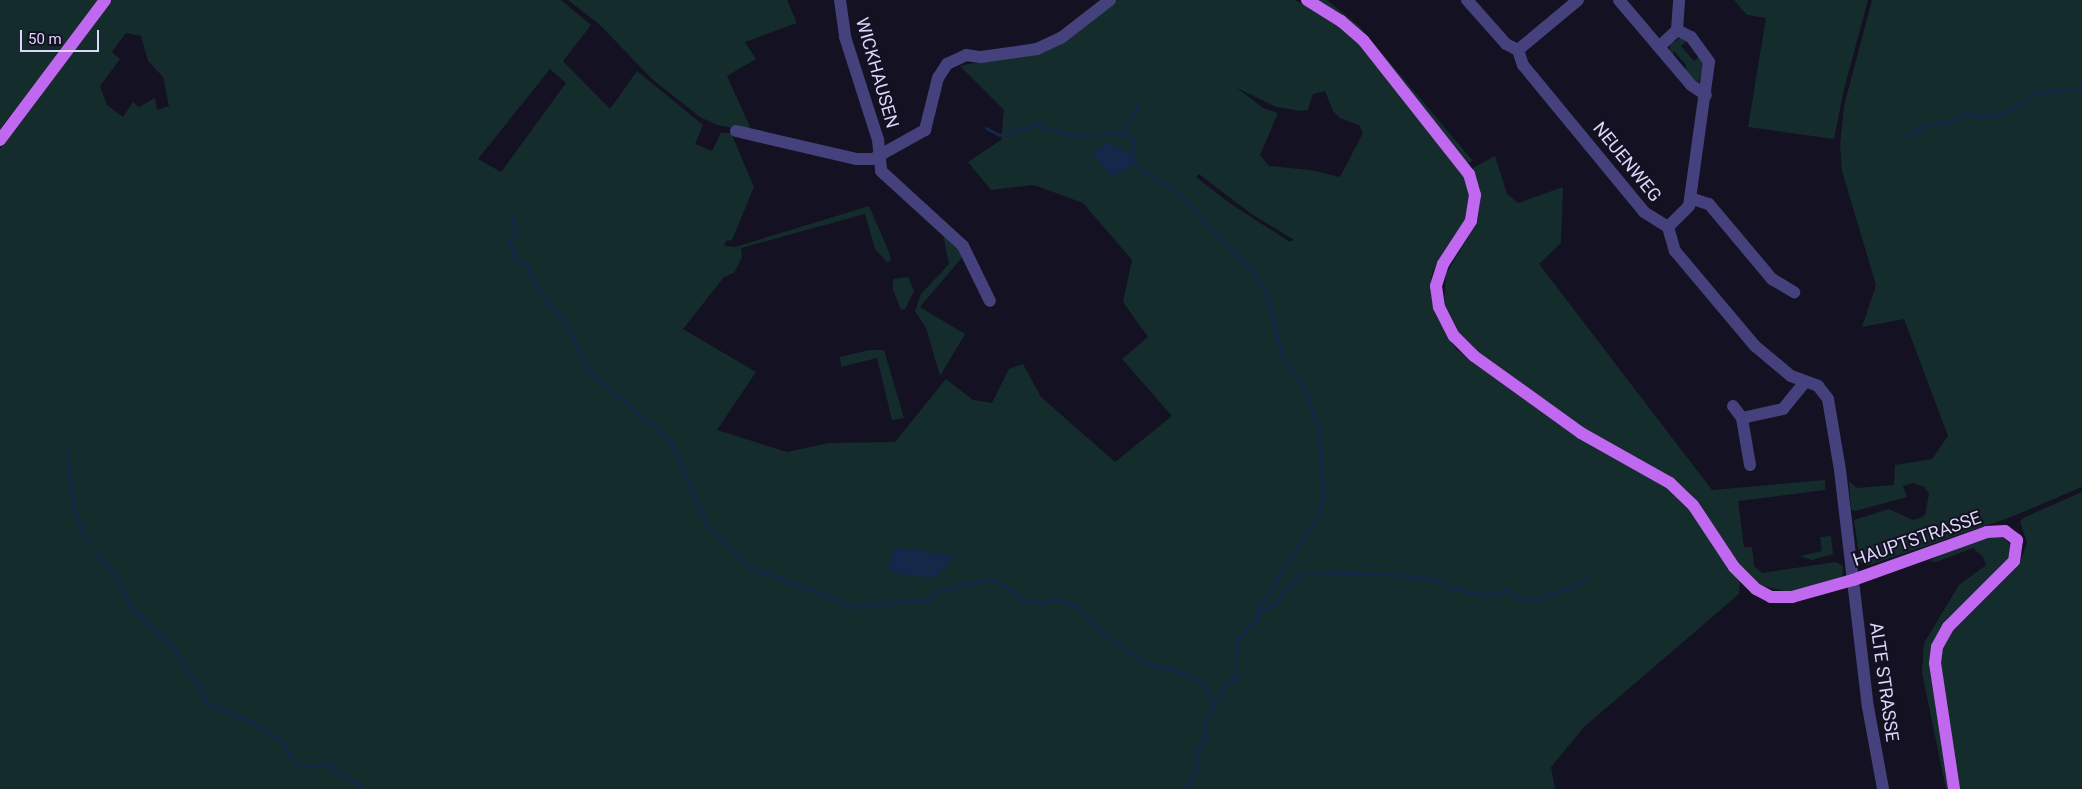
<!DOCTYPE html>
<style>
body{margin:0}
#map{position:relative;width:2082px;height:789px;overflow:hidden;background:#141123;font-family:Roboto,sans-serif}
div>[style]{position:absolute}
.green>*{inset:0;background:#142c2c}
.water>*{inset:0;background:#152849}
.stream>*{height:3px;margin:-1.5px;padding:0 1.5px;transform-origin:1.5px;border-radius:1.5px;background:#152849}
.minor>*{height:12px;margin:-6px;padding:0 6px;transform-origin:6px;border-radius:6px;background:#44417d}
.major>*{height:12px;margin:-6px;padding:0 6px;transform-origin:6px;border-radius:6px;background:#c069f0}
span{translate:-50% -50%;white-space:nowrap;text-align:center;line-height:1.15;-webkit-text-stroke:4px #141123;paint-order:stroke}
.street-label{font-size:18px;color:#dcd7fb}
.scale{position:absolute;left:20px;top:30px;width:79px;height:22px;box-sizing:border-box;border:2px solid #dcd7fb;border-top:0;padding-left:6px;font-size:15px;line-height:18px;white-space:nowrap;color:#dcd7fb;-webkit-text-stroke:4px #141123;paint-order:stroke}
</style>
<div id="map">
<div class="green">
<i style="clip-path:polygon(0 0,99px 0,0 129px)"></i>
<i style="clip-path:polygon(evenodd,112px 0,561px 0,591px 25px,563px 61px,610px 109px,637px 71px,703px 125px,695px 144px,712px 151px,721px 133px,731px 133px,754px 187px,732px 240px,726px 241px,724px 246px,735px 247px,869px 206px,889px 252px,891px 261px,887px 262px,875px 249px,865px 214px,741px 248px,742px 257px,734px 273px,724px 277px,683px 329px,756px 372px,717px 430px,787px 452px,829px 443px,895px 442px,946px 379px,973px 400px,992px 403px,1009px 369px,1023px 364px,1041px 397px,1115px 462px,1172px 416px,1122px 359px,1148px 337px,1123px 302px,1132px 260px,1083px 203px,1034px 185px,991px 190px,968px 162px,1001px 140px,1004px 110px,960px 66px,997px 58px,1086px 26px,1117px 0,1295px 0,1332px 20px,1366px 50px,1462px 173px,1470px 194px,1466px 220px,1433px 271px,1430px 283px,1437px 317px,1456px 349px,1474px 362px,1444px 304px,1446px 274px,1476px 224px,1473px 168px,1495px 156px,1507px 194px,1518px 203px,1563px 187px,1561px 243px,1539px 264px,1712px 490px,1825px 480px,1825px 490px,1738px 501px,1744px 547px,1752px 547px,1754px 566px,1762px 573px,1836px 562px,1843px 566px,1842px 579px,1789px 592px,1740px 581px,1739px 594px,1584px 727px,1551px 767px,1555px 789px,0 789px,0 149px,112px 0,126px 33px,141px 36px,148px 61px,163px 77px,169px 106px,157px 110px,155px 98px,139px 107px,133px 102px,123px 117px,107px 105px,100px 86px,120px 59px,112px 52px,126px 33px,112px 0,550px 69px,566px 83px,501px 172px,478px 159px,550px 69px,112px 0,1237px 88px,1276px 107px,1301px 111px,1308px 110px,1313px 94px,1325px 91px,1333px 111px,1340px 118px,1359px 125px,1363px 133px,1340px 177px,1310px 170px,1269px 166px,1260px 155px,1278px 113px,1263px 108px,1237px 88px,112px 0,1199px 174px,1250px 213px,1294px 240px,1290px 242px,1231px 204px,1196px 177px,1199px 174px)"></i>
<i style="clip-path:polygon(568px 0,787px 0,797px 23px,745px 42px,756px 59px,727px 76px,751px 129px,742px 130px,717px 125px,700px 117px,653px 80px,599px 24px)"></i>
<i style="clip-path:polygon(1314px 0,1327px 0,1359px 26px,1473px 161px,1468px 163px,1413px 96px)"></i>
<i style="clip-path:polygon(1734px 0,1868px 0,1844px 89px,1834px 139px,1748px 127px,1766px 18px,1747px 15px)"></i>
<i style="clip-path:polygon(1872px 0,2082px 0,2082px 487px,2011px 517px,1867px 566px,1860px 562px,1854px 520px,1889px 509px,1913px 520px,1920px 518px,1925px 515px,1929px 494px,1924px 487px,1913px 483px,1903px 486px,1907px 497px,1855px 511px,1851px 509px,1849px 481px,1857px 488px,1894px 485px,1895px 465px,1932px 459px,1948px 436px,1904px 319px,1862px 327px,1876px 285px,1842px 171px,1840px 145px,1844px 106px)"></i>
<i style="clip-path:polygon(1680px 38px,1687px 41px,1681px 46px,1694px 61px,1700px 56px,1704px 64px,1699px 82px,1686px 75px,1686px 65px,1674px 51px,1672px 59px,1669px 52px,1671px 44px)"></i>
<i style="clip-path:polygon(943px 235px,964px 255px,920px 307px,965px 334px,940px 376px,926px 328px,915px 311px,921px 294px,949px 264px)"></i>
<i style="clip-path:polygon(908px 277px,914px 291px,905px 309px,901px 310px,893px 290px,893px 279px)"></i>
<i style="clip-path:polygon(869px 350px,884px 350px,904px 418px,892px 420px,877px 358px,841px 367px,840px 357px)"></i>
<i style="clip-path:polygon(2082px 492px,2082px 789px,1946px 789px,1922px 673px,1924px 643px,1959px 585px,1986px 565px,1983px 557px,1973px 548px,1936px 562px,1929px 561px,1946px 552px,1987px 538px,2003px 537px,2011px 545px,2010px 557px,1943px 626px,1940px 656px,1947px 636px,2021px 560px,2027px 542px,2020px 522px,2023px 518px)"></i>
<i style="clip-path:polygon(1831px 536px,1833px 554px,1812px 560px,1799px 556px,1822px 551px,1820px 537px)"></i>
</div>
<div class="water">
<i style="clip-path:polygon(1107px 142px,1129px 153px,1134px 165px,1112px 177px,1092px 153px)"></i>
<i style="clip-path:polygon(895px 547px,955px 556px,935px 578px,891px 573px,889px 566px)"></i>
</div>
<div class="stream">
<i style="left:1133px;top:115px;width:14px;rotate:-69deg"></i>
<i style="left:986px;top:128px;width:15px;rotate:28deg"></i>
<i style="left:999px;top:135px;width:38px;rotate:-15deg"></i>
<i style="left:1036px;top:125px;width:35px;rotate:16deg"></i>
<i style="left:1070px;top:135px;width:53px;rotate:-2.2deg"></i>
<i style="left:1123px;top:133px;width:6px;rotate:18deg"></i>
<i style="left:1129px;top:135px;width:11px;rotate:63deg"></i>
<i style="left:1134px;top:145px;width:14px;rotate:98deg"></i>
<i style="left:1132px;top:159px;width:10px;rotate:53deg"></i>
<i style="left:1138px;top:167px;width:46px;rotate:32.7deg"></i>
<i style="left:1177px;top:192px;width:112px;rotate:46.5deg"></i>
<i style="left:1254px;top:273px;width:26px;rotate:61deg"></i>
<i style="left:1267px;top:296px;width:62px;rotate:76deg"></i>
<i style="left:1282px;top:356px;width:35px;rotate:55deg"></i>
<i style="left:1302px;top:385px;width:47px;rotate:68.9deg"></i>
<i style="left:1319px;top:429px;width:67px;rotate:86.6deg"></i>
<i style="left:1323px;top:496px;width:20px;rotate:105deg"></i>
<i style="left:1318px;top:515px;width:76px;rotate:123.7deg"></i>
<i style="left:1276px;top:578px;width:18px;rotate:109deg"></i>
<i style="left:1270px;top:595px;width:17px;rotate:144deg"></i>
<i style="left:1256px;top:605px;width:15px;rotate:82deg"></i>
<i style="left:1258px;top:620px;width:11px;rotate:153deg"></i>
<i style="left:1248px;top:625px;width:11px;rotate:112deg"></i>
<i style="left:1244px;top:635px;width:8px;rotate:157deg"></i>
<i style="left:1237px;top:638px;width:42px;rotate:92.7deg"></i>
<i style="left:1235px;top:680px;width:11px;rotate:165deg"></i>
<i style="left:1224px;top:683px;width:15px;rotate:106deg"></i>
<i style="left:1220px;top:697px;width:9px;rotate:153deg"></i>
<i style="left:1123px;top:132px;width:16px;rotate:-60deg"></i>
<i style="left:1907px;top:136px;width:23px;rotate:-31deg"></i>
<i style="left:1927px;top:124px;width:21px;rotate:-5deg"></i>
<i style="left:1948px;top:122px;width:21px;rotate:-25deg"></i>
<i style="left:1967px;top:113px;width:12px;rotate:20deg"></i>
<i style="left:1978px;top:117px;width:24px;rotate:-7deg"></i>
<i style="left:2002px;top:114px;width:26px;rotate:-28deg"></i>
<i style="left:2025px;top:102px;width:12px;rotate:-48deg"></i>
<i style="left:2033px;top:93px;width:49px;rotate:-4.7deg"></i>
<i style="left:511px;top:214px;width:21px;rotate:73deg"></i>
<i style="left:517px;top:234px;width:9px;rotate:148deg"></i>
<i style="left:509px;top:239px;width:21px;rotate:73deg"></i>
<i style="left:515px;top:259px;width:14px;rotate:30deg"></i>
<i style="left:527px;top:266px;width:24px;rotate:66deg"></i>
<i style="left:537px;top:288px;width:52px;rotate:52deg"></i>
<i style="left:569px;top:329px;width:44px;rotate:65.8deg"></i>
<i style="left:587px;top:369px;width:111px;rotate:41deg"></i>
<i style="left:671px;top:442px;width:90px;rotate:66.3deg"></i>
<i style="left:707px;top:524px;width:61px;rotate:45deg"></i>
<i style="left:750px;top:567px;width:113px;rotate:20.7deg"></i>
<i style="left:856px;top:607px;width:74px;rotate:-6.2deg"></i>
<i style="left:930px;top:599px;width:10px;rotate:-45deg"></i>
<i style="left:937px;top:592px;width:53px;rotate:-14.3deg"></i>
<i style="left:988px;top:579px;width:13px;rotate:18deg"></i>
<i style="left:1000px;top:583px;width:29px;rotate:36deg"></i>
<i style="left:1023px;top:600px;width:21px;rotate:8deg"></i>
<i style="left:1044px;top:603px;width:11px;rotate:-22deg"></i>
<i style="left:1054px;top:599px;width:26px;rotate:18deg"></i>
<i style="left:1079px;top:607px;width:33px;rotate:49deg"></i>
<i style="left:1101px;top:632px;width:31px;rotate:36deg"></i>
<i style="left:1126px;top:650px;width:24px;rotate:35deg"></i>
<i style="left:1146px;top:664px;width:25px;rotate:11deg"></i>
<i style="left:1171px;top:669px;width:31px;rotate:22deg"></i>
<i style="left:1200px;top:681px;width:23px;rotate:59deg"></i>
<i style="left:1212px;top:701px;width:9px;rotate:77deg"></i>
<i style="left:1214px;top:710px;width:14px;rotate:135deg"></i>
<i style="left:1204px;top:720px;width:18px;rotate:87deg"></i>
<i style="left:1205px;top:738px;width:10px;rotate:127deg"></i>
<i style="left:1199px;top:746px;width:24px;rotate:97deg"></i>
<i style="left:1196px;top:770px;width:22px;rotate:120deg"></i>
<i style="left:67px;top:452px;width:57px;rotate:84deg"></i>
<i style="left:73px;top:509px;width:33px;rotate:67deg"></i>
<i style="left:94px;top:549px;width:42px;rotate:53.7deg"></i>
<i style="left:119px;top:583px;width:31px;rotate:63deg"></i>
<i style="left:133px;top:611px;width:52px;rotate:41.9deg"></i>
<i style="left:172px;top:646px;width:50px;rotate:56.3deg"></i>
<i style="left:200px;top:688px;width:15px;rotate:67deg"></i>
<i style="left:206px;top:702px;width:64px;rotate:24.1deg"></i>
<i style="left:264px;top:728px;width:27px;rotate:39deg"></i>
<i style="left:285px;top:745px;width:21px;rotate:61deg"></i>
<i style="left:295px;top:763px;width:19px;rotate:12deg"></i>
<i style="left:314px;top:767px;width:12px;rotate:-24deg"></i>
<i style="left:325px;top:762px;width:47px;rotate:34.7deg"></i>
<i style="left:1257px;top:612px;width:23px;rotate:-25deg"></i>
<i style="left:1278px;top:602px;width:12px;rotate:-66deg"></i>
<i style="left:1283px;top:591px;width:28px;rotate:-42deg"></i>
<i style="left:1304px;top:572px;width:84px;rotate:1.4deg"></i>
<i style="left:1388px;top:574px;width:47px;rotate:6.1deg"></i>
<i style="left:1435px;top:579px;width:14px;rotate:34deg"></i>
<i style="left:1447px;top:587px;width:38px;rotate:12deg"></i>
<i style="left:1484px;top:595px;width:25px;rotate:-11deg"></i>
<i style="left:1509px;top:590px;width:12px;rotate:42deg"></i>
<i style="left:1518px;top:598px;width:18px;rotate:9deg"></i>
<i style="left:1536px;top:601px;width:56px;rotate:-23.3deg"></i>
</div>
<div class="minor">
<i style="left:840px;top:0;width:37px;rotate:82deg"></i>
<i style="left:845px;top:37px;width:108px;rotate:72.2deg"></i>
<i style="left:878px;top:140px;width:31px;rotate:84deg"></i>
<i style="left:881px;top:171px;width:111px;rotate:42.4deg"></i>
<i style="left:963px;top:246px;width:61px;rotate:63.9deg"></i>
<i style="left:1467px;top:0;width:59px;rotate:48.4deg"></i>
<i style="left:1506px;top:44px;width:13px;rotate:27deg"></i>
<i style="left:1518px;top:50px;width:16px;rotate:72deg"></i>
<i style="left:1523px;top:65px;width:190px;rotate:50.5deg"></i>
<i style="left:1644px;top:212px;width:28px;rotate:32deg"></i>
<i style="left:1668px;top:227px;width:25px;rotate:74deg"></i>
<i style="left:1675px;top:251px;width:124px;rotate:49.9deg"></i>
<i style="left:1755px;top:346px;width:47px;rotate:39.8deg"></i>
<i style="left:1791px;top:376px;width:29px;rotate:20deg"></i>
<i style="left:1818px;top:386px;width:16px;rotate:52deg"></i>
<i style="left:1828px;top:399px;width:72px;rotate:80.4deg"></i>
<i style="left:1840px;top:470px;width:239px;rotate:83.3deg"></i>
<i style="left:1868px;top:707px;width:83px;rotate:79.6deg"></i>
<i style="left:1619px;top:0;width:111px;rotate:49.7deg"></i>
<i style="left:1691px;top:85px;width:18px;rotate:34deg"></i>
<i style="left:1677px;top:30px;width:30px;rotate:-86deg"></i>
<i style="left:1659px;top:47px;width:25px;rotate:-43deg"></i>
<i style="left:1677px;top:30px;width:16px;rotate:27deg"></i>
<i style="left:1691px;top:37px;width:31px;rotate:54deg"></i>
<i style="left:1709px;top:62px;width:145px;rotate:97.9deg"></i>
<i style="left:1689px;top:206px;width:30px;rotate:135deg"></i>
<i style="left:1518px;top:50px;width:78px;rotate:-39.8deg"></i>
<i style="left:736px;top:131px;width:123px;rotate:13.1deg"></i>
<i style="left:856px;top:159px;width:17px"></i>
<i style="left:873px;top:159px;width:60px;rotate:-29.1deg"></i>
<i style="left:925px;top:130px;width:54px;rotate:-76deg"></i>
<i style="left:938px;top:78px;width:17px;rotate:-57deg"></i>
<i style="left:947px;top:64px;width:21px;rotate:-25deg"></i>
<i style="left:966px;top:55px;width:15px;rotate:8deg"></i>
<i style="left:981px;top:57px;width:57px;rotate:-8.1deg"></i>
<i style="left:1037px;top:49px;width:26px;rotate:-25deg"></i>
<i style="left:1061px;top:38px;width:62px;rotate:-37.8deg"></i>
<i style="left:1690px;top:198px;width:20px;rotate:18deg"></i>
<i style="left:1709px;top:204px;width:98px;rotate:50deg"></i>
<i style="left:1772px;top:279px;width:26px;rotate:31deg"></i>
<i style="left:1733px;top:406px;width:15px;rotate:53deg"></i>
<i style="left:1750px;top:465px;width:48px;rotate:-99.7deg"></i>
<i style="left:1742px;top:418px;width:42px;rotate:-12.4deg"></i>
<i style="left:1783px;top:409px;width:33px;rotate:-51deg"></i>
</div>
<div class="major">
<i style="left:1307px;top:0;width:40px;rotate:32deg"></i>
<i style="left:1341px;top:21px;width:29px;rotate:41deg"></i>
<i style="left:1363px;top:40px;width:171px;rotate:51.7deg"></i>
<i style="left:1469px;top:174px;width:22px;rotate:74deg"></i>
<i style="left:1475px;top:195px;width:26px;rotate:99deg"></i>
<i style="left:1471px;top:221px;width:51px;rotate:123.1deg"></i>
<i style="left:1443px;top:264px;width:23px;rotate:108deg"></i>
<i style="left:1436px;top:286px;width:21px;rotate:82deg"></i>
<i style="left:1439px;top:307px;width:33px;rotate:63deg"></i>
<i style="left:1454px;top:336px;width:28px;rotate:45deg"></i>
<i style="left:1474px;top:356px;width:132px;rotate:35.7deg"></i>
<i style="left:1581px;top:433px;width:102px;rotate:29.3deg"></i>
<i style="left:1670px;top:483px;width:32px;rotate:44deg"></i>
<i style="left:1693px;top:505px;width:74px;rotate:56.5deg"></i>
<i style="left:1734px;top:567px;width:31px;rotate:45deg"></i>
<i style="left:1756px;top:589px;width:17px;rotate:28deg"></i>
<i style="left:1771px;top:597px;width:21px"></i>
<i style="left:1792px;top:597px;width:63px;rotate:-15.6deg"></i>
<i style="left:1853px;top:580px;width:142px;rotate:-19.7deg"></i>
<i style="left:1987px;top:532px;width:18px;rotate:-3deg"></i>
<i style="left:2005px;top:531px;width:15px;rotate:37deg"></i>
<i style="left:2017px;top:540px;width:21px;rotate:98deg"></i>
<i style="left:2014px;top:561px;width:93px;rotate:135deg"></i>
<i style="left:1948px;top:627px;width:23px;rotate:119deg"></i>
<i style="left:1937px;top:647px;width:16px;rotate:97deg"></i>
<i style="left:1935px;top:663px;width:127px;rotate:81.4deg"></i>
<i style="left:0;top:140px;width:175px;rotate:-53.1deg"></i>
</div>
<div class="street-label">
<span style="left:877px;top:73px;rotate:74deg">WICKHAUSEN</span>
<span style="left:1627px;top:162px;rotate:51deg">NEUENWEG</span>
<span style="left:1917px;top:539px;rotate:-19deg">HAUPTSTRASSE</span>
<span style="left:1884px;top:682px;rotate:82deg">ALTE STRASSE</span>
</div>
<div class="scale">50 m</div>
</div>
